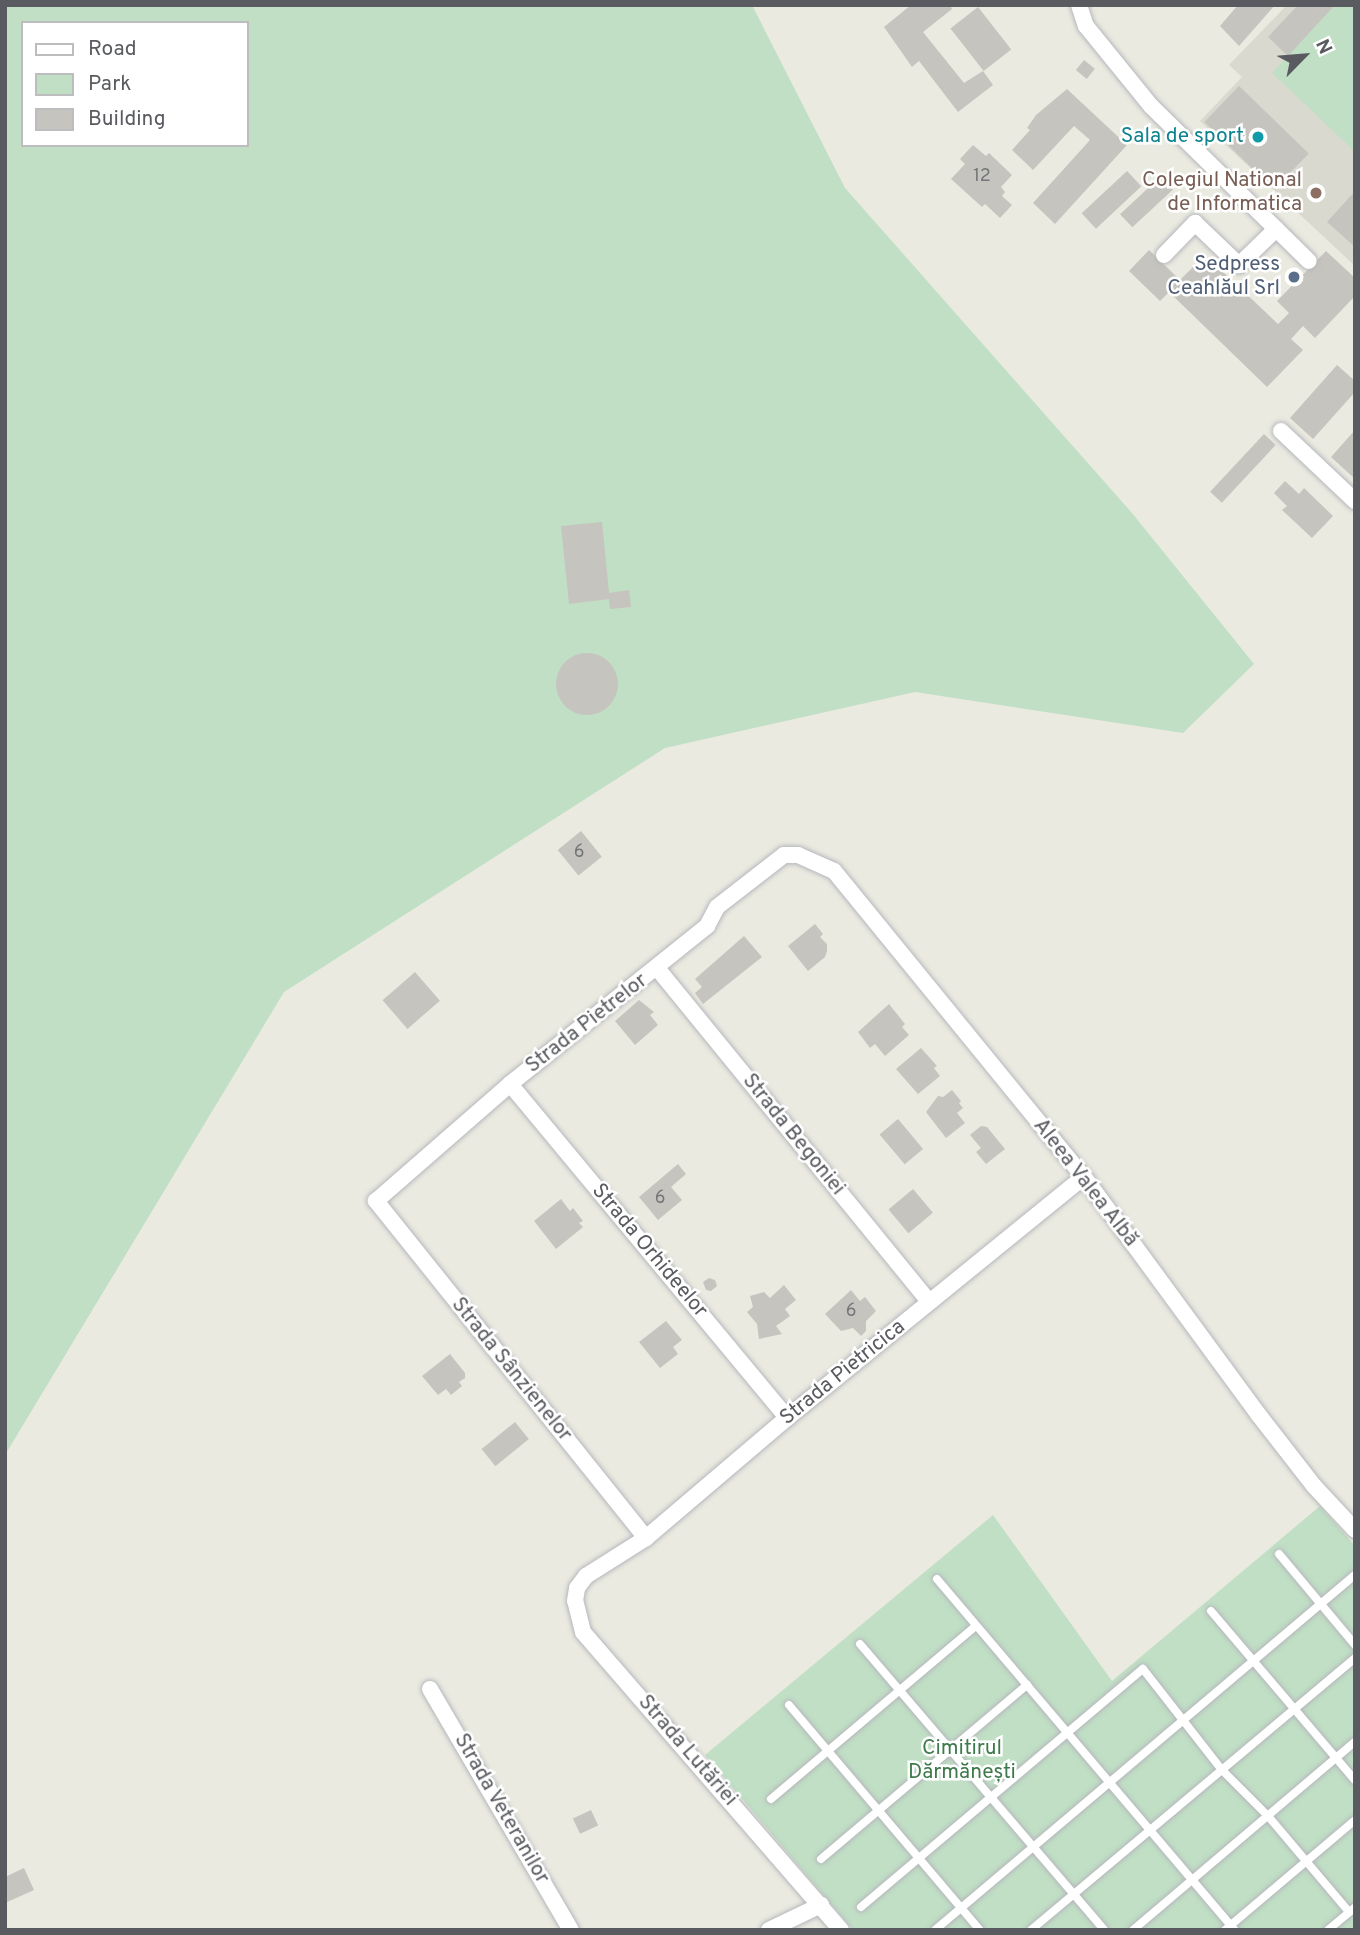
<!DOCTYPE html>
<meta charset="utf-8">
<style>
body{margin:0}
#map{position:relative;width:1360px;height:1935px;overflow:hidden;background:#eaeae1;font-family:Overpass,sans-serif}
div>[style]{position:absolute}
.education>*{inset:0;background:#dad9cf}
.green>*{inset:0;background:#c0dfc5}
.building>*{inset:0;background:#c6c4be;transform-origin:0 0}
.round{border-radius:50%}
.roads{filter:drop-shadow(0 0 2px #b6b7bc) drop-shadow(0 0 2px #b6b7bc)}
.service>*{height:8px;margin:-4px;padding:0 4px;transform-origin:4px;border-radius:4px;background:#fff}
.minor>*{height:16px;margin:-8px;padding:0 8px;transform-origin:8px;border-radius:8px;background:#fff}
.dots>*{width:19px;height:19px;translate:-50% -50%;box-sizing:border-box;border:4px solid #fff;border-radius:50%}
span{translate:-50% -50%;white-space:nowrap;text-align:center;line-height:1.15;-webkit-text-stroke:5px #fff;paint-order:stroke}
.number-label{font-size:18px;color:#747578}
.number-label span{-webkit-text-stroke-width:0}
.culture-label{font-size:21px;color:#0d838f}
.right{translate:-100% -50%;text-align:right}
.education-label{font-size:21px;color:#785e54}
.service-label{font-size:21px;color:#4e5e75}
.street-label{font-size:21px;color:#595b60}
.park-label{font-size:21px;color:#3e7a4b}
.frame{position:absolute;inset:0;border:7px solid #595b60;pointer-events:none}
.legend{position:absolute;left:21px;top:21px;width:228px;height:126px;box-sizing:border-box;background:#fff;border:2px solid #bdbdbf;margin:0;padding:9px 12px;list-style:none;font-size:21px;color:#595b60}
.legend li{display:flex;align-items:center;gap:14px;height:35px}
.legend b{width:35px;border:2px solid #bdbdbf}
.north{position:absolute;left:1269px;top:21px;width:70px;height:70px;-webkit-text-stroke:5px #fff;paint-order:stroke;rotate:65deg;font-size:19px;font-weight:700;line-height:28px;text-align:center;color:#595b60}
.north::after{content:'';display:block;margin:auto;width:24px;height:32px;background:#595b60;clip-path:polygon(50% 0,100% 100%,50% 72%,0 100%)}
</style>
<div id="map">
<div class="education">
<i style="clip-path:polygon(1287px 5px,1355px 5px,1355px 266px,1200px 121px,1242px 77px,1229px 65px)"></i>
</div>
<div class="green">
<i style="clip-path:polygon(evenodd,5px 5px,752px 5px,845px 188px,1132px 513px,1254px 664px,1183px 733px,915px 692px,665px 748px,284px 992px,5px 1455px,5px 5px,23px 23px,247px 23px,247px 145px,23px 145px,23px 23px)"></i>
<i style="clip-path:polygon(1335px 5px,1355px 5px,1355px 152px,1272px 73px)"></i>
<i style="clip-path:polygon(1320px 1506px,1355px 1546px,1355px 1930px,853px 1930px,705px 1755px,993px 1515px,1112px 1681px)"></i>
</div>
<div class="building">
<i style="clip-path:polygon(911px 5px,950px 5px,952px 9px,923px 32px,964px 83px,983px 71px,993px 85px,958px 112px,919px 61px,912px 67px,884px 27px)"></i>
<i style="clip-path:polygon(1238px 5px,1275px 5px,1239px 46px,1220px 26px)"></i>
<i style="clip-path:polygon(1298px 5px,1335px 5px,1288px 56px,1268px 37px)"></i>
<i style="left:978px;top:7px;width:54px;height:35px;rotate:52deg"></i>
<i style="left:1084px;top:60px;width:14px;height:13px;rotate:39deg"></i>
<i style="left:1239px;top:86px;width:97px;height:50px;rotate:44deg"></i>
<i style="clip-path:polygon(1067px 89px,1127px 145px,1055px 224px,1033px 203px,1090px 140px,1074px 126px,1033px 170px,1012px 150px,1030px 130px,1027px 128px,1036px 115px)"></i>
<i style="clip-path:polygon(973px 145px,986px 156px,989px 153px,1012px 175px,1001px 187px,1005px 192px,1002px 196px,1012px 205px,1000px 218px,985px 204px,982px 207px,951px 179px,965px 164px,960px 159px)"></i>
<i style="left:1127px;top:171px;width:21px;height:62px;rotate:47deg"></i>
<i style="left:1161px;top:176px;width:18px;height:56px;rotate:47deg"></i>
<i style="clip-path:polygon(1355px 191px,1355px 247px,1327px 222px)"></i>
<i style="clip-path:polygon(1149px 250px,1180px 280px,1205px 255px,1278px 324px,1289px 313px,1277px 301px,1326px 251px,1355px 278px,1355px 296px,1315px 338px,1303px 326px,1291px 339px,1303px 350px,1267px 387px,1169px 292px,1160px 301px,1129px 271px)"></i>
<i style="clip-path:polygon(1337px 365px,1355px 381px,1355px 392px,1313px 439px,1290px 418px)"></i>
<i style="clip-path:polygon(1355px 430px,1355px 479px,1331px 457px)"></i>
<i style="left:1264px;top:434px;width:16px;height:79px;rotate:43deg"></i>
<i style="clip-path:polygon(1285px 481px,1299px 494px,1304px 488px,1333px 516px,1312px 538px,1282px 510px,1287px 506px,1274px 493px)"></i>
<i style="clip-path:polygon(602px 522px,609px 593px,629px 590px,631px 607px,610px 609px,609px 599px,569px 604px,561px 526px)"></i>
<i class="round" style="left:556px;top:653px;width:62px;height:62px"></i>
<i style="left:581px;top:831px;width:33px;height:30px;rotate:51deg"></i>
<i style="clip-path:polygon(815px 924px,823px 934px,820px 937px,827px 944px,827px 951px,825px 957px,808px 971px,788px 946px)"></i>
<i style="clip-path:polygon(744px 936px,762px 957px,703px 1004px,695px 993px,702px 987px,695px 979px)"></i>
<i style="left:415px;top:972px;width:38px;height:43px;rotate:49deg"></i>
<i style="clip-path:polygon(639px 1000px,654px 1012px,650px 1015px,658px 1025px,635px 1045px,615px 1021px)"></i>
<i style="clip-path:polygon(889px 1004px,905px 1024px,902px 1027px,909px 1035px,885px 1056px,875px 1044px,870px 1048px,858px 1032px)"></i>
<i style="clip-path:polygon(921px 1048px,937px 1066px,934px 1068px,940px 1076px,918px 1094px,896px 1069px)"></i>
<i style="clip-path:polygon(952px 1090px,961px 1101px,959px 1103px,963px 1108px,957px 1113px,965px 1123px,946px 1138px,926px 1112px,938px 1096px,943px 1097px)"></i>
<i style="left:898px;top:1119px;width:39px;height:24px;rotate:50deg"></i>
<i style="clip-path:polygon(981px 1126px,987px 1127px,1005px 1149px,986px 1164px,976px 1152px,981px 1148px,970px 1135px)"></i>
<i style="clip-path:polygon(678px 1164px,686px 1174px,671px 1187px,682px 1200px,658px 1220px,639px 1197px)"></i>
<i style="left:913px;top:1189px;width:31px;height:32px;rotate:50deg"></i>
<i style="clip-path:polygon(561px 1199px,570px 1211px,573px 1208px,583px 1221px,579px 1223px,583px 1227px,556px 1249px,534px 1221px)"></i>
<i style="clip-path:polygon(709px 1278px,715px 1280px,717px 1286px,711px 1291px,706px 1290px,703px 1282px)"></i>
<i style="clip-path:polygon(784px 1285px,796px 1300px,785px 1309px,790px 1316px,776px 1326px,782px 1334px,759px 1339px,757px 1324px,747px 1312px,753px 1307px,750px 1296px,764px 1292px,770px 1298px)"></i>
<i style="clip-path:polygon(851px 1290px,860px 1301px,865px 1297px,876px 1311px,866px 1321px,866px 1331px,861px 1336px,853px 1328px,841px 1331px,825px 1314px)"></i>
<i style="clip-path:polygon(666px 1321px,682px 1340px,673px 1347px,678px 1354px,660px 1368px,639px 1342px)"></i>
<i style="clip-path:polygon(450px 1354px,465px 1373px,465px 1378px,459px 1382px,462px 1386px,451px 1395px,446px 1389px,438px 1395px,422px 1376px)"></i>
<i style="left:515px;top:1422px;width:22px;height:43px;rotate:51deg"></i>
<i style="left:591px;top:1810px;width:17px;height:20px;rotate:65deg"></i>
<i style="clip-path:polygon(24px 1868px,34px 1890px,5px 1903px,5px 1877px)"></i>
</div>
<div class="roads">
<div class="service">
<i style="left:1279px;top:1554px;width:119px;rotate:50.1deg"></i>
<i style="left:937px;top:1579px;width:460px;rotate:49.7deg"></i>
<i style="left:1211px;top:1611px;width:222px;rotate:49.6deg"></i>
<i style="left:860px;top:1644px;width:376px;rotate:49.5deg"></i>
<i style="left:789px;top:1705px;width:295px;rotate:49.7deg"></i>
<i style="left:771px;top:1799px;width:268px;rotate:-40.2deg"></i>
<i style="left:821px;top:1859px;width:270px;rotate:-40.2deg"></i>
<i style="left:861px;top:1907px;width:369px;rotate:-40.2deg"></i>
<i style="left:1143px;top:1669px;width:128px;rotate:52deg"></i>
<i style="left:1222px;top:1770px;width:65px;rotate:45deg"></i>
<i style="left:1268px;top:1816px;width:126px;rotate:49.8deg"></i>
<i style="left:935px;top:1930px;width:550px;rotate:-40.21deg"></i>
<i style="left:1031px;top:1930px;width:423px;rotate:-40deg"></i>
<i style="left:1133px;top:1930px;width:291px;rotate:-40.3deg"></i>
<i style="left:1225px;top:1930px;width:170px;rotate:-40.2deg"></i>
<i style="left:1328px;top:1930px;width:35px;rotate:-40deg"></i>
</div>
<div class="minor">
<i style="left:1079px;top:5px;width:22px;rotate:72deg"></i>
<i style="left:1086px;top:26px;width:103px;rotate:50.9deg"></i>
<i style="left:1151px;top:106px;width:221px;rotate:44.5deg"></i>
<i style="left:1164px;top:255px;width:45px;rotate:-45.9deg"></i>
<i style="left:1195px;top:223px;width:61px;rotate:43.7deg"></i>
<i style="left:1239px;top:265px;width:52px;rotate:-44.2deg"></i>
<i style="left:1281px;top:431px;width:102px;rotate:43.4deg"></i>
<i style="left:657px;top:968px;width:430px;rotate:50.8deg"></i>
<i style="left:510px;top:1084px;width:434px;rotate:50.3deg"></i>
<i style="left:646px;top:1538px;width:432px;rotate:-128.7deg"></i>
<i style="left:376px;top:1201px;width:178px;rotate:-41.1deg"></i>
<i style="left:510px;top:1084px;width:253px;rotate:-38.7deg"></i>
<i style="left:707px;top:926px;width:21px;rotate:-62deg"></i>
<i style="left:717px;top:907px;width:85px;rotate:-37.8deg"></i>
<i style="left:784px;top:855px;width:14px"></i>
<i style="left:798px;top:855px;width:39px;rotate:24deg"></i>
<i style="left:834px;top:871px;width:395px;rotate:50.8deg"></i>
<i style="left:1084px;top:1177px;width:294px;rotate:53.7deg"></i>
<i style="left:1258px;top:1414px;width:91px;rotate:52.1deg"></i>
<i style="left:1314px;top:1486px;width:60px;rotate:47deg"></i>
<i style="left:430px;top:1689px;width:279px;rotate:59.7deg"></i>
<i style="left:769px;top:1930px;width:58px;rotate:-25.7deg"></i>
<i style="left:841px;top:1930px;width:394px;rotate:-130.9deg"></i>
<i style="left:583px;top:1632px;width:32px;rotate:-104deg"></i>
<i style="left:575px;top:1601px;width:13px;rotate:-81deg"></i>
<i style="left:577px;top:1588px;width:15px;rotate:-53deg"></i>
<i style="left:586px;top:1576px;width:71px;rotate:-32.3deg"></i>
<i style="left:646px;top:1538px;width:185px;rotate:-40.4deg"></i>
<i style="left:787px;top:1418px;width:382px;rotate:-39.1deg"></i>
</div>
</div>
<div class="dots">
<i style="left:1258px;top:137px;background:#0f9aa8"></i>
<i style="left:1316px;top:193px;background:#8d6e63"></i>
<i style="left:1294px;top:277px;background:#5c6f8a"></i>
</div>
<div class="number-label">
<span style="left:982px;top:177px">12</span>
<span style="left:579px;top:853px">6</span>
<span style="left:660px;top:1199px">6</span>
<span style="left:851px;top:1312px">6</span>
</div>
<div class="culture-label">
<span class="right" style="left:1244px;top:137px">Sala de sport</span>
</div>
<div class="education-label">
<span class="right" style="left:1302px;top:193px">Colegiul National<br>de Informatica</span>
</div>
<div class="service-label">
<span class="right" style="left:1280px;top:277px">Sedpress<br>Ceahlăul Srl</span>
</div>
<div class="street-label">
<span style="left:587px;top:1024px;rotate:-38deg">Strada Pietrelor</span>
<span style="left:793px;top:1135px;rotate:51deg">Strada Begoniei</span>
<span style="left:1085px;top:1183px;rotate:52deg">Aleea Valea Albă</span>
<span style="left:649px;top:1251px;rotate:50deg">Strada Orhideelor</span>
<span style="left:511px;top:1370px;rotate:51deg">Strada Sânzienelor</span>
<span style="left:843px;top:1373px;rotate:-39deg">Strada Pietricica</span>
<span style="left:687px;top:1751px;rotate:49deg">Strada Lutăriei</span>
<span style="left:501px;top:1809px;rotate:60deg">Strada Veteranilor</span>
</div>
<div class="park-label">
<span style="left:962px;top:1761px">Cimitirul<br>Dărmănești</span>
</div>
<div class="frame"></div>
<ul class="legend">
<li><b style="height:9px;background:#fff"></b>Road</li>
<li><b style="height:19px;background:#c0dfc5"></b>Park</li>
<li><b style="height:19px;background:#c6c4be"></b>Building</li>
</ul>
<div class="north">N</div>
</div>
